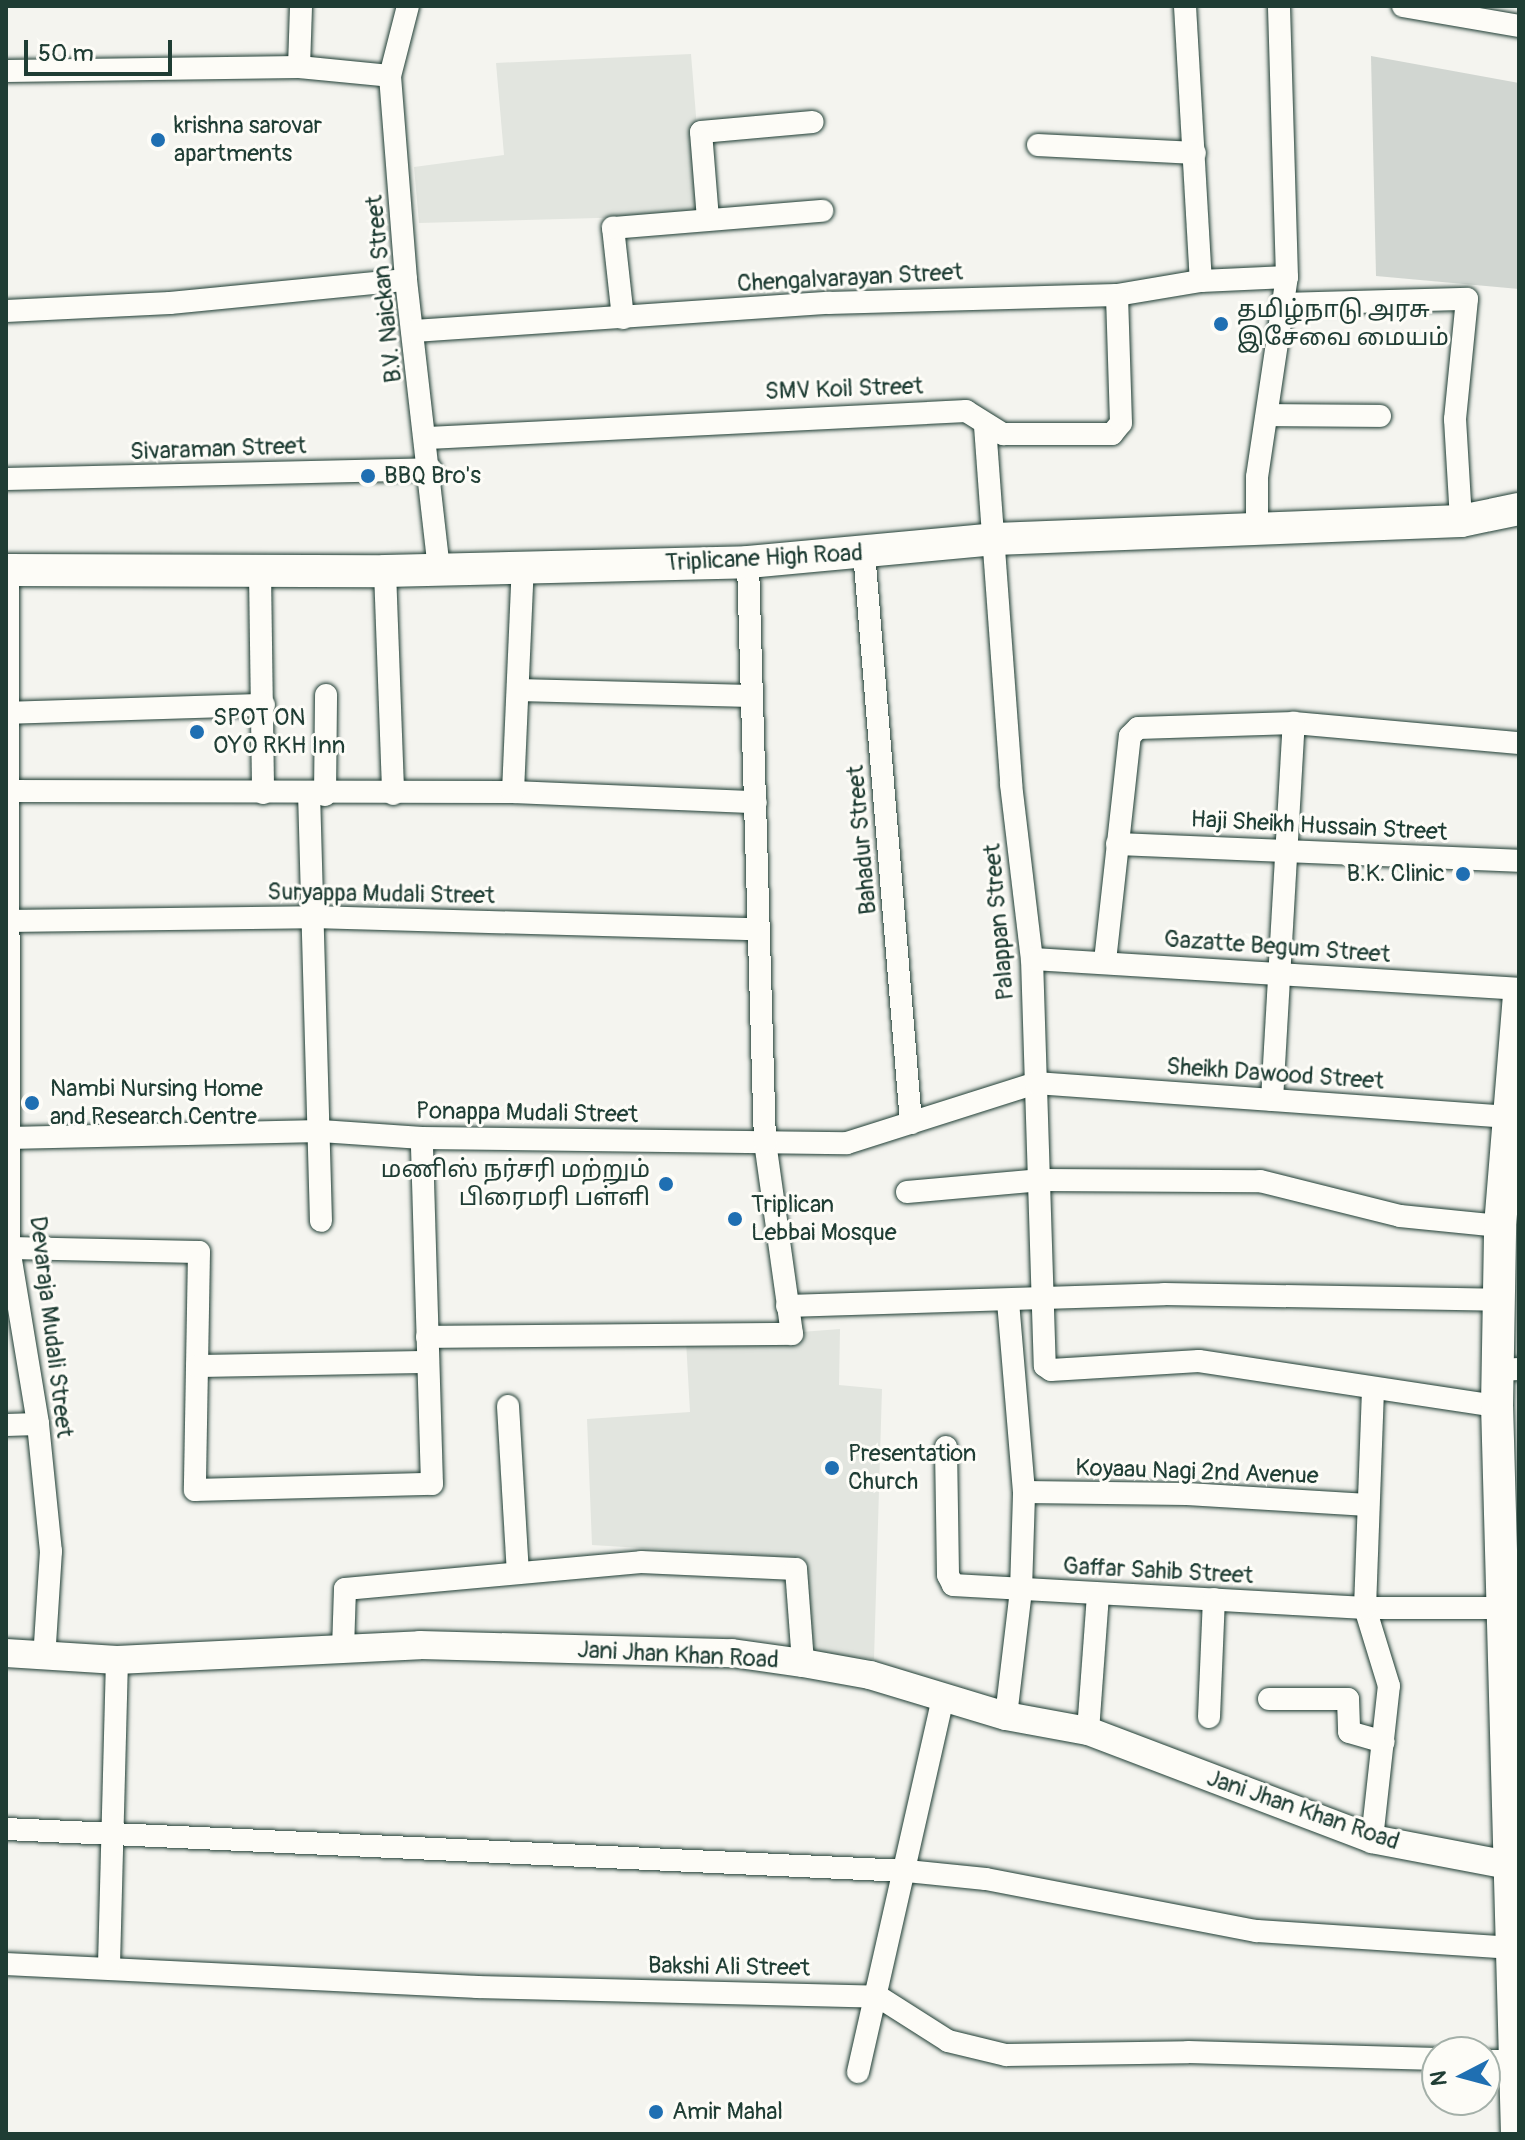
<!DOCTYPE html>
<meta charset="utf-8">
<style>
body{margin:0}
#map{position:relative;width:1525px;height:2140px;overflow:hidden;background:#f4f4ef;font-family:Pangolin,"Noto Sans Tamil",sans-serif}
div>[style]{position:absolute}
.built>*{inset:0;background:#e2e5df}
.green>*{inset:0;background:#d1d6d1}
.roads{filter:drop-shadow(0 0 2px #1f3d34) drop-shadow(0 0 2px #1f3d34)}
.minor>*{height:22px;margin:-11px;padding:0 11px;transform-origin:11px;border-radius:11px;background:#fdfcf7}
.tertiary>*{height:28px;margin:-14px;padding:0 14px;transform-origin:14px;border-radius:14px;background:#fdfcf7}
.secondary>*{height:32px;margin:-16px;padding:0 16px;transform-origin:16px;border-radius:16px;background:#fdfcf7}
.dots>*{width:22px;height:22px;translate:-50% -50%;box-sizing:border-box;border:4px solid #fdfcf7;border-radius:50%}
span{translate:-50% -50%;white-space:nowrap;text-align:center;line-height:1.15;-webkit-text-stroke:6px #fdfcf7;paint-order:stroke}
.poi-label{font-size:24px;color:#1f3d34}
.left{translate:0 -50%;text-align:left}
.right{translate:-100% -50%;text-align:right}
.street-label{font-size:24px;color:#1f3d34}
.frame{position:absolute;inset:0;border:8px solid #1f3d34;pointer-events:none}
.north{position:absolute;left:1421px;top:2036px;width:80px;height:80px;box-sizing:border-box;background:#fdfcf7;border:2px solid #a4b0a9;border-radius:50%;rotate:264deg;font-size:22px;font-weight:700;line-height:32px;text-align:center;color:#1f3d34}
.north::after{content:'';display:block;margin:auto;width:28px;height:36px;background:#1f6fb2;clip-path:polygon(50% 0,100% 100%,50% 72%,0 100%)}
.scale{position:absolute;left:24px;top:40px;width:148px;height:36px;box-sizing:border-box;border:4px solid #1f3d34;border-top:0;padding-left:10px;font-size:24px;line-height:28px;white-space:nowrap;color:#1f3d34;-webkit-text-stroke:6px #fdfcf7;paint-order:stroke}
</style>
<div id="map">
<div class="built">
<i style="clip-path:polygon(691px 54px,704px 215px,419px 223px,414px 167px,504px 155px,496px 63px)"></i>
<i style="clip-path:polygon(840px 1329px,839px 1385px,882px 1389px,874px 1659px,807px 1653px,803px 1558px,592px 1545px,587px 1419px,690px 1412px,686px 1341px)"></i>
</div>
<div class="green">
<i style="clip-path:polygon(1371px 56px,1519px 83px,1519px 289px,1376px 276px)"></i>
</div>
<div class="roads">
<div class="minor">
<i style="left:408px;top:6px;width:72px;rotate:104.4deg"></i>
<i style="left:390px;top:76px;width:205px;rotate:85.5deg"></i>
<i style="left:406px;top:280px;width:290px;rotate:83.5deg"></i>
<i style="left:1185px;top:6px;width:275px;rotate:86.7deg"></i>
<i style="left:1403px;top:6px;width:118px;rotate:9.8deg"></i>
<i style="left:299px;top:67px;width:61px;rotate:-88.1deg"></i>
<i style="left:6px;top:71px;width:293px;rotate:-0.8deg"></i>
<i style="left:299px;top:67px;width:91px;rotate:5.6deg"></i>
<i style="left:1038px;top:145px;width:157px;rotate:2.9deg"></i>
<i style="left:708px;top:219px;width:87px;rotate:-94.6deg"></i>
<i style="left:701px;top:132px;width:112px;rotate:-5.1deg"></i>
<i style="left:1285px;top:304px;width:182px;rotate:-1.6deg"></i>
<i style="left:1467px;top:299px;width:121px;rotate:95.7deg"></i>
<i style="left:1455px;top:419px;width:102px;rotate:86.6deg"></i>
<i style="left:6px;top:311px;width:164px;rotate:-2.8deg"></i>
<i style="left:170px;top:303px;width:237px;rotate:-5.6deg"></i>
<i style="left:623px;top:318px;width:91px;rotate:-96.3deg"></i>
<i style="left:613px;top:228px;width:210px;rotate:-4.7deg"></i>
<i style="left:414px;top:331px;width:415px;rotate:-3.9deg"></i>
<i style="left:828px;top:303px;width:289px;rotate:-1.6deg"></i>
<i style="left:1117px;top:295px;width:85px;rotate:-9.5deg"></i>
<i style="left:1201px;top:281px;width:86px;rotate:-2.7deg"></i>
<i style="left:1268px;top:415px;width:112px;rotate:0.5deg"></i>
<i style="left:985px;top:426px;width:359px;rotate:85.8deg"></i>
<i style="left:1011px;top:784px;width:176px;rotate:83.2deg"></i>
<i style="left:1032px;top:959px;width:407px;rotate:88.2deg"></i>
<i style="left:1045px;top:1366px;width:7px;rotate:34deg"></i>
<i style="left:1051px;top:1370px;width:148px;rotate:-3.5deg"></i>
<i style="left:1199px;top:1361px;width:301px;rotate:8.6deg"></i>
<i style="left:428px;top:438px;width:539px;rotate:-2.87deg"></i>
<i style="left:966px;top:411px;width:44px;rotate:31.9deg"></i>
<i style="left:1003px;top:434px;width:109px"></i>
<i style="left:1112px;top:434px;width:14px;rotate:-51deg"></i>
<i style="left:1121px;top:423px;width:128px;rotate:-91.8deg"></i>
<i style="left:6px;top:479px;width:425px;rotate:-1.3deg"></i>
<i style="left:1257px;top:529px;width:52px;rotate:-90deg"></i>
<i style="left:1257px;top:477px;width:202px;rotate:-81.5deg"></i>
<i style="left:1287px;top:277px;width:271px;rotate:-91.7deg"></i>
<i style="left:864px;top:552px;width:573px;rotate:85.29deg"></i>
<i style="left:8px;top:570px;width:678px;rotate:89.92deg"></i>
<i style="left:9px;top:1248px;width:178px;rotate:80.6deg"></i>
<i style="left:38px;top:1424px;width:128px;rotate:84.2deg"></i>
<i style="left:51px;top:1551px;width:107px;rotate:93.7deg"></i>
<i style="left:385px;top:571px;width:223px;rotate:87.9deg"></i>
<i style="left:260px;top:572px;width:221px;rotate:89.2deg"></i>
<i style="left:519px;top:690px;width:231px;rotate:1.5deg"></i>
<i style="left:6px;top:713px;width:258px;rotate:-1.8deg"></i>
<i style="left:6px;top:791px;width:507px;rotate:0.11deg"></i>
<i style="left:513px;top:792px;width:243px;rotate:2.4deg"></i>
<i style="left:309px;top:792px;width:429px;rotate:88.4deg"></i>
<i style="left:513px;top:792px;width:226px;rotate:-87.5deg"></i>
<i style="left:325px;top:795px;width:100px;rotate:-89.4deg"></i>
<i style="left:1117px;top:844px;width:402px;rotate:2.4deg"></i>
<i style="left:6px;top:921px;width:306px;rotate:-0.7deg"></i>
<i style="left:312px;top:917px;width:443px;rotate:1.6deg"></i>
<i style="left:1032px;top:959px;width:488px;rotate:3.5deg"></i>
<i style="left:1105px;top:961px;width:226px;rotate:-83.7deg"></i>
<i style="left:1130px;top:736px;width:11px;rotate:-45deg"></i>
<i style="left:1138px;top:728px;width:156px;rotate:-1.8deg"></i>
<i style="left:1294px;top:723px;width:226px;rotate:5.1deg"></i>
<i style="left:1272px;top:1100px;width:378px;rotate:-86.7deg"></i>
<i style="left:8px;top:1138px;width:313px;rotate:-1.3deg"></i>
<i style="left:321px;top:1131px;width:101px;rotate:4deg"></i>
<i style="left:422px;top:1138px;width:425px;rotate:0.7deg"></i>
<i style="left:847px;top:1143px;width:198px;rotate:-17.6deg"></i>
<i style="left:1036px;top:1083px;width:474px;rotate:4.1deg"></i>
<i style="left:907px;top:1192px;width:135px;rotate:-5.1deg"></i>
<i style="left:1041px;top:1180px;width:219px;rotate:0.3deg"></i>
<i style="left:1260px;top:1181px;width:144px;rotate:14deg"></i>
<i style="left:1400px;top:1216px;width:100px;rotate:5.7deg"></i>
<i style="left:9px;top:1248px;width:190px;rotate:1.2deg"></i>
<i style="left:199px;top:1252px;width:238px;rotate:91deg"></i>
<i style="left:195px;top:1490px;width:237px;rotate:-1.5deg"></i>
<i style="left:432px;top:1484px;width:346px;rotate:-91.7deg"></i>
<i style="left:787px;top:1306px;width:377px;rotate:-1.8deg"></i>
<i style="left:1164px;top:1294px;width:334px;rotate:1deg"></i>
<i style="left:427px;top:1337px;width:365px;rotate:-0.5deg"></i>
<i style="left:792px;top:1334px;width:193px;rotate:-98deg"></i>
<i style="left:765px;top:1143px;width:581px;rotate:-91.68deg"></i>
<i style="left:197px;top:1366px;width:228px;rotate:-1deg"></i>
<i style="left:1498px;top:1370px;width:21px;rotate:-3deg"></i>
<i style="left:508px;top:1406px;width:166px;rotate:86.6deg"></i>
<i style="left:6px;top:1425px;width:32px;rotate:-2deg"></i>
<i style="left:946px;top:1447px;width:128px;rotate:89.1deg"></i>
<i style="left:948px;top:1575px;width:11px;rotate:63deg"></i>
<i style="left:953px;top:1585px;width:413px;rotate:3.2deg"></i>
<i style="left:1365px;top:1608px;width:135px"></i>
<i style="left:1024px;top:1492px;width:163px;rotate:0.7deg"></i>
<i style="left:1187px;top:1494px;width:181px;rotate:3.5deg"></i>
<i style="left:343px;top:1649px;width:60px;rotate:-88.1deg"></i>
<i style="left:345px;top:1589px;width:297px;rotate:-5.2deg"></i>
<i style="left:641px;top:1562px;width:155px;rotate:2.6deg"></i>
<i style="left:796px;top:1569px;width:94px;rotate:85.7deg"></i>
<i style="left:1269px;top:1699px;width:79px"></i>
<i style="left:1348px;top:1699px;width:33px;rotate:88deg"></i>
<i style="left:1349px;top:1732px;width:36px;rotate:16deg"></i>
<i style="left:1006px;top:1716px;width:127px;rotate:-83.2deg"></i>
<i style="left:1021px;top:1590px;width:98px;rotate:-88.2deg"></i>
<i style="left:1024px;top:1492px;width:192px;rotate:-94.8deg"></i>
<i style="left:1209px;top:1717px;width:118px;rotate:-87.6deg"></i>
<i style="left:1088px;top:1731px;width:135px;rotate:-85.8deg"></i>
<i style="left:6px;top:1829px;width:902px;rotate:2.67deg"></i>
<i style="left:907px;top:1871px;width:79px;rotate:5.8deg"></i>
<i style="left:986px;top:1879px;width:276px;rotate:10.9deg"></i>
<i style="left:1257px;top:1931px;width:257px;rotate:3.8deg"></i>
<i style="left:1372px;top:1839px;width:154px;rotate:-83.7deg"></i>
<i style="left:1389px;top:1686px;width:82px;rotate:-107.1deg"></i>
<i style="left:1365px;top:1608px;width:220px;rotate:-87.9deg"></i>
<i style="left:6px;top:1964px;width:472px;rotate:2.8deg"></i>
<i style="left:477px;top:1987px;width:402px;rotate:1.4deg"></i>
<i style="left:879px;top:1997px;width:82px;rotate:32.5deg"></i>
<i style="left:948px;top:2041px;width:60px;rotate:13.6deg"></i>
<i style="left:1006px;top:2055px;width:182px;rotate:-0.9deg"></i>
<i style="left:1188px;top:2052px;width:249px;rotate:1.6deg"></i>
<i style="left:109px;top:1965px;width:305px;rotate:-88.5deg"></i>
<i style="left:1485px;top:2061px;width:29px"></i>
<i style="left:858px;top:2072px;width:383px;rotate:-77.2deg"></i>
</div>
<div class="tertiary">
<i style="left:6px;top:1653px;width:111px;rotate:3.6deg"></i>
<i style="left:117px;top:1660px;width:303px;rotate:-2.8deg"></i>
<i style="left:420px;top:1645px;width:312px;rotate:1.5deg"></i>
<i style="left:732px;top:1653px;width:72px;rotate:8deg"></i>
<i style="left:803px;top:1663px;width:68px;rotate:10.2deg"></i>
<i style="left:870px;top:1675px;width:142px;rotate:16.8deg"></i>
<i style="left:1006px;top:1716px;width:83px;rotate:10.4deg"></i>
<i style="left:1088px;top:1731px;width:304px;rotate:20.8deg"></i>
<i style="left:1372px;top:1839px;width:150px;rotate:10.8deg"></i>
</div>
<div class="secondary">
<i style="left:6px;top:570px;width:379px;rotate:0.2deg"></i>
<i style="left:385px;top:571px;width:363px;rotate:-1.4deg"></i>
<i style="left:748px;top:562px;width:248px;rotate:-5.3deg"></i>
<i style="left:995px;top:539px;width:466px;rotate:-2.2deg"></i>
<i style="left:1461px;top:521px;width:59px;rotate:-11.7deg"></i>
<i style="left:1517px;top:2134px;width:728px;rotate:-91.57deg"></i>
<i style="left:1497px;top:1406px;width:180px;rotate:-89deg"></i>
<i style="left:1500px;top:1226px;width:231px;rotate:-85.3deg"></i>
</div>
</div>
<div class="dots">
<i style="left:158px;top:140px;background:#1f6fb2"></i>
<i style="left:1221px;top:324px;background:#1f6fb2"></i>
<i style="left:368px;top:476px;background:#1f6fb2"></i>
<i style="left:197px;top:732px;background:#1f6fb2"></i>
<i style="left:1463px;top:874px;background:#1f6fb2"></i>
<i style="left:32px;top:1103px;background:#1f6fb2"></i>
<i style="left:666px;top:1184px;background:#1f6fb2"></i>
<i style="left:735px;top:1219px;background:#1f6fb2"></i>
<i style="left:832px;top:1468px;background:#1f6fb2"></i>
<i style="left:656px;top:2112px;background:#1f6fb2"></i>
</div>
<div class="poi-label">
<span class="left" style="left:174px;top:140px">krishna sarovar<br>apartments</span>
<span class="left" style="left:1237px;top:324px">தமிழ்நாடு அரசு<br>இசேவை மையம்</span>
<span class="left" style="left:384px;top:476px">BBQ Bro's</span>
<span class="left" style="left:213px;top:732px">SPOT ON<br>OYO RKH Inn</span>
<span class="right" style="left:1445px;top:874px">B.K. Clinic</span>
<span class="left" style="left:50px;top:1103px">Nambi Nursing Home<br>and Research Centre</span>
<span class="right" style="left:650px;top:1184px">மணிஸ் நர்சரி மற்றும்<br>பிரைமரி பள்ளி</span>
<span class="left" style="left:751px;top:1219px">Triplican<br>Lebbai Mosque</span>
<span class="left" style="left:848px;top:1468px">Presentation<br>Church</span>
<span class="left" style="left:672px;top:2112px">Amir Mahal</span>
</div>
<div class="street-label">
<span style="left:850px;top:278px;rotate:-3deg">Chengalvarayan Street</span>
<span style="left:384px;top:289px;rotate:-96deg">B.V. Naickan Street</span>
<span style="left:844px;top:389px;rotate:-2deg">SMV Koil Street</span>
<span style="left:218px;top:449px;rotate:-2deg">Sivaraman Street</span>
<span style="left:764px;top:558px;rotate:-3deg">Triplicane High Road</span>
<span style="left:1319px;top:826px;rotate:3deg">Haji Sheikh Hussain Street</span>
<span style="left:862px;top:840px;rotate:-95deg">Bahadur Street</span>
<span style="left:381px;top:894px;rotate:1deg">Suryappa Mudali Street</span>
<span style="left:999px;top:922px;rotate:-95deg">Palappan Street</span>
<span style="left:1277px;top:947px;rotate:4deg">Gazatte Begum Street</span>
<span style="left:1275px;top:1074px;rotate:4deg">Sheikh Dawood Street</span>
<span style="left:527px;top:1113px;rotate:1deg">Ponappa Mudali Street</span>
<span style="left:51px;top:1327px;rotate:83deg">Devaraja Mudali Street</span>
<span style="left:1197px;top:1472px;rotate:2deg">Koyaau Nagi 2nd Avenue</span>
<span style="left:1158px;top:1571px;rotate:3deg">Gaffar Sahib Street</span>
<span style="left:678px;top:1655px;rotate:3deg">Jani Jhan Khan Road</span>
<span style="left:1303px;top:1810px;rotate:19deg">Jani Jhan Khan Road</span>
<span style="left:729px;top:1967px;rotate:1deg">Bakshi Ali Street</span>
</div>
<div class="frame"></div>
<div class="north">N</div>
<div class="scale">50 m</div>
</div>
